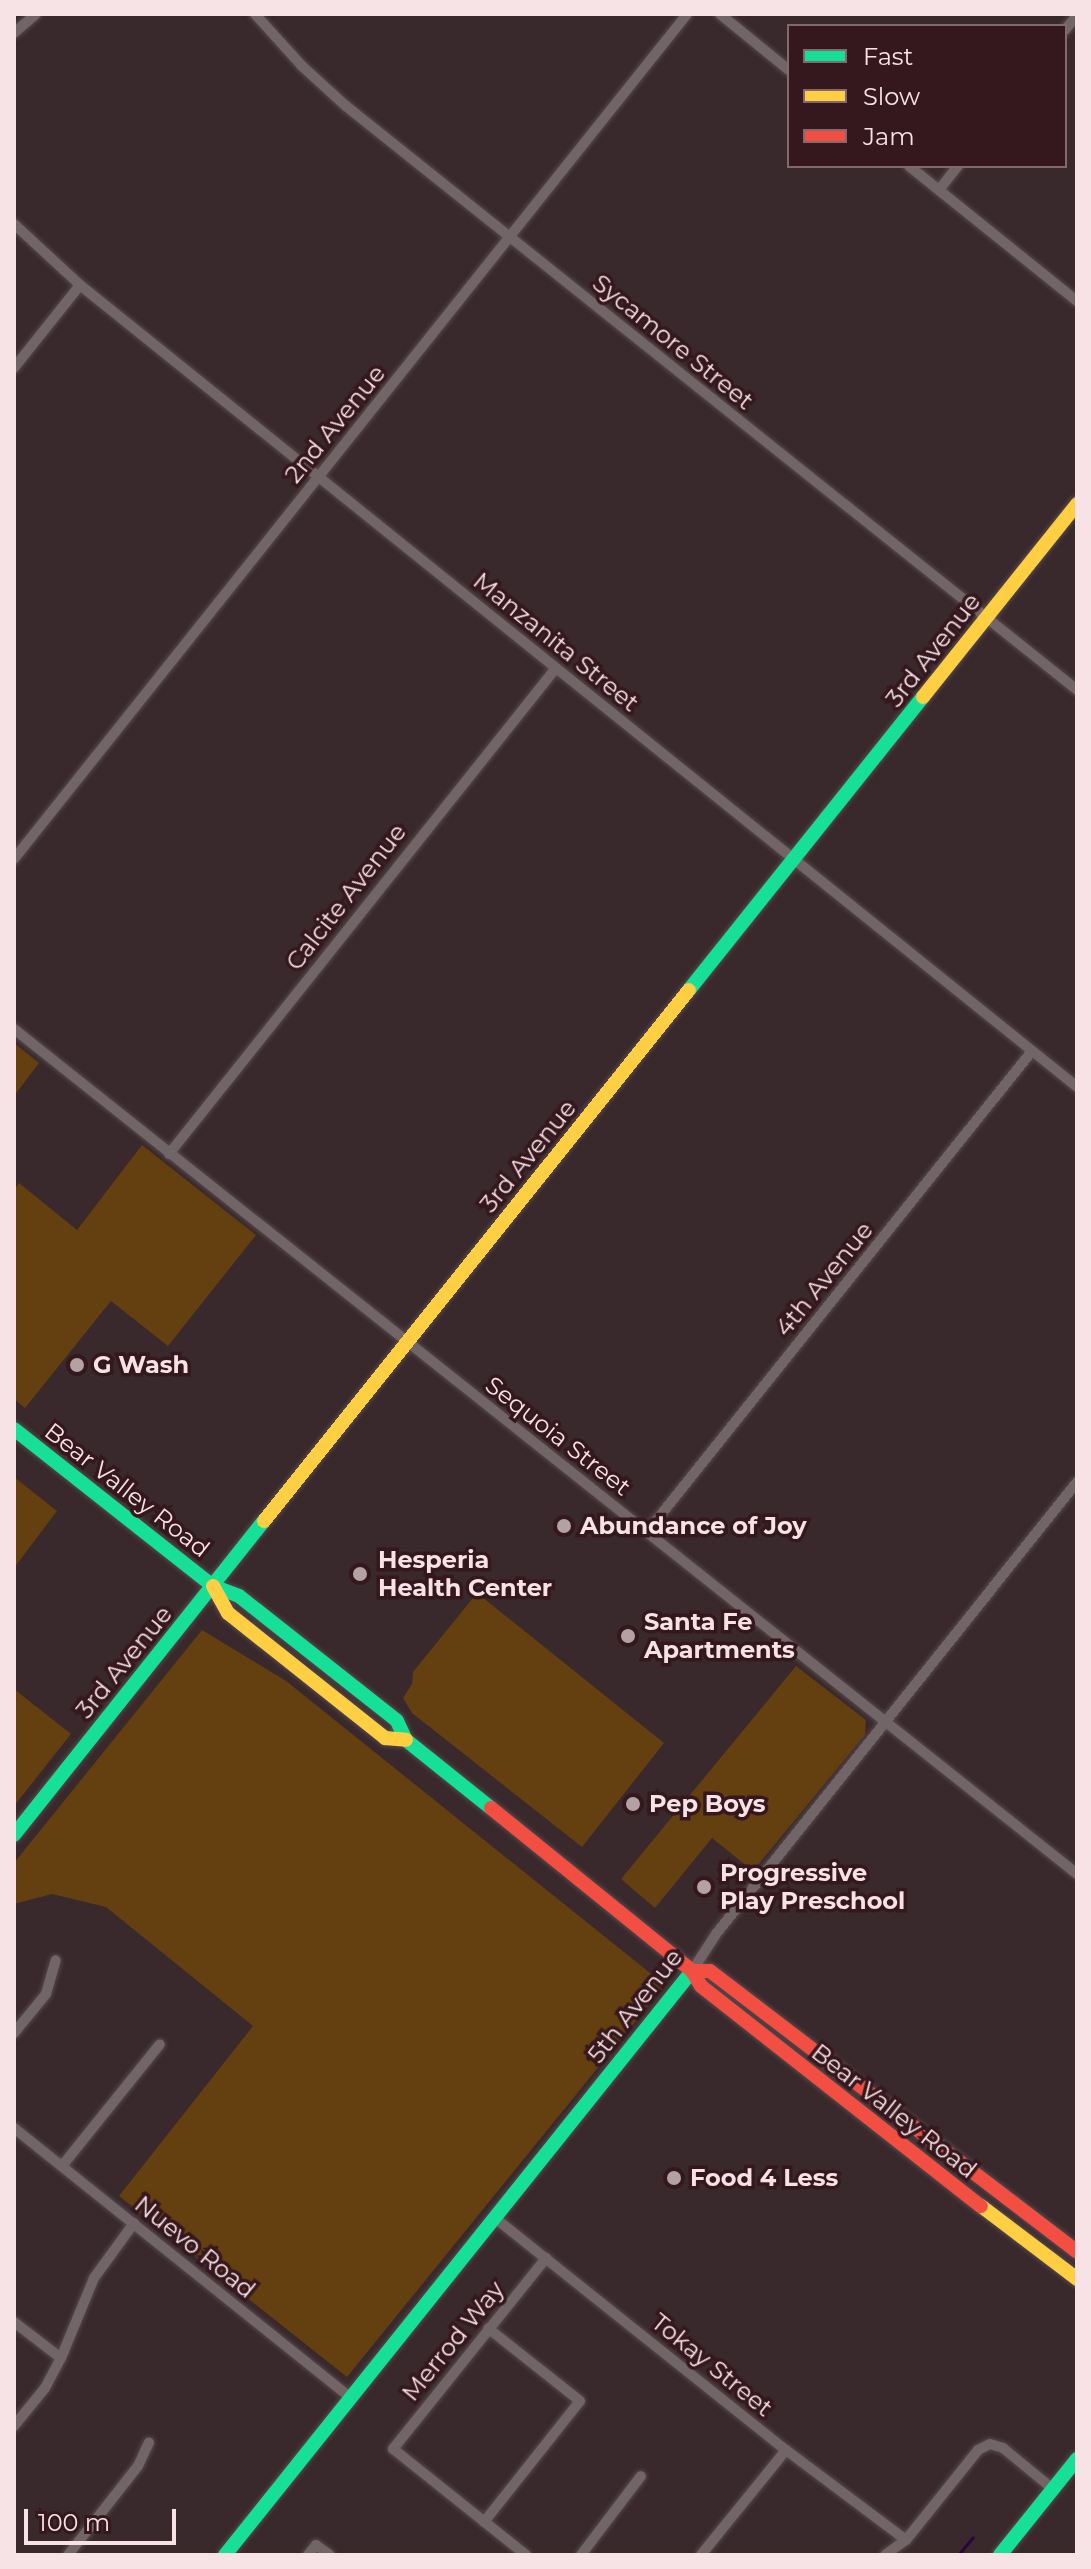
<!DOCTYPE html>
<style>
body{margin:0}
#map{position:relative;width:1091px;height:2569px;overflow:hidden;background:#39292c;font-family:Montserrat,sans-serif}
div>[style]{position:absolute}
.green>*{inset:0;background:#643f0f}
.stream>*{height:3px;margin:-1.5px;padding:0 1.5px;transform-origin:1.5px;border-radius:1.5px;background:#28063c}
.roads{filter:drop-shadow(0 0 2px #56484b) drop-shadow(0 0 2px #56484b)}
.street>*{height:10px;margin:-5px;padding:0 5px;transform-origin:5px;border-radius:5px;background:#726568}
.fast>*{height:14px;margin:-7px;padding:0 7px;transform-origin:7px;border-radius:7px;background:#16e098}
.slow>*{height:14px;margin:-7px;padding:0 7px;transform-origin:7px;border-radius:7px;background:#ffcf43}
.jam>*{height:14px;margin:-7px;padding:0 7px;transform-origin:7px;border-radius:7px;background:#f24e42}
.dots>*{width:22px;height:22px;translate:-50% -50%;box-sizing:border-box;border:4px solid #35181e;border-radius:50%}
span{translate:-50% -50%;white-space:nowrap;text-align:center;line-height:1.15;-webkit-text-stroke:7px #35181e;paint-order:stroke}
.street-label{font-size:24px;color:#f7e2e5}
.poi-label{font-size:24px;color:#f7e2e5;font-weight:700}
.left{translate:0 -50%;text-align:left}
.frame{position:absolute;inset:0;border:16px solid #f7e2e5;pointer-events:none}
.legend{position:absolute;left:787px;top:24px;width:280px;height:144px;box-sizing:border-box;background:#35181e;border:2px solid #83696e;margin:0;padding:10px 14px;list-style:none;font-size:24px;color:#f7e2e5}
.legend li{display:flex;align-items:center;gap:16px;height:40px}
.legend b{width:40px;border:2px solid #83696e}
.scale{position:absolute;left:24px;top:2509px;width:152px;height:36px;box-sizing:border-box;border:4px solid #f7e2e5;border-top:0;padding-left:10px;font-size:24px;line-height:28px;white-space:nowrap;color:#f7e2e5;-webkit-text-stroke:6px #35181e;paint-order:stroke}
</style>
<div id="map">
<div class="green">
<i style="clip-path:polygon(14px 1043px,39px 1063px,14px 1096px)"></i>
<i style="clip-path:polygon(142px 1145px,256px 1235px,168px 1346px,111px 1301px,25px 1408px,14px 1399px,14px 1190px,19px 1183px,77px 1230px)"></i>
<i style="clip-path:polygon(14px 1477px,57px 1511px,14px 1568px)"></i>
<i style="clip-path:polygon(477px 1593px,664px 1743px,582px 1847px,412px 1713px,403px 1698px,412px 1684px,413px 1672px)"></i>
<i style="clip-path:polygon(202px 1630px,286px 1681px,665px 1985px,347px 2377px,119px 2196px,253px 2026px,106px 1907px,52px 1894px,14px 1904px,14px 1863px)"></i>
<i style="clip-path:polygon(796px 1666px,866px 1720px,865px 1735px,753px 1871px,712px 1838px,655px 1908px,621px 1879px)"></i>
<i style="clip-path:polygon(14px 1689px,71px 1734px,14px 1806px)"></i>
</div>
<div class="stream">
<i style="left:958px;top:2555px;width:23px;rotate:-50deg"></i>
</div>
<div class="roads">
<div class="street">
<i style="left:255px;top:14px;width:70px;rotate:47.9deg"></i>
<i style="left:302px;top:66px;width:59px;rotate:42.3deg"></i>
<i style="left:346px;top:106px;width:936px;rotate:38.62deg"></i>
<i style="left:720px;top:14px;width:89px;rotate:39.1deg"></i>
<i style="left:1065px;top:30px;width:19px;rotate:-51deg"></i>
<i style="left:14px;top:33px;width:29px;rotate:-41deg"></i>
<i style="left:909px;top:166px;width:216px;rotate:38.8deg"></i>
<i style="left:939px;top:190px;width:31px;rotate:-52deg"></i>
<i style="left:14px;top:224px;width:90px;rotate:42.7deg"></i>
<i style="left:80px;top:285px;width:1280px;rotate:38.81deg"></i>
<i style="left:14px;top:368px;width:106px;rotate:-51.5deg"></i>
<i style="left:14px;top:859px;width:1080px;rotate:-51.46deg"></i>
<i style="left:14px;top:1029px;width:1358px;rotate:38.48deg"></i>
<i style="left:169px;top:1154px;width:621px;rotate:-51.47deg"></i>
<i style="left:647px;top:1532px;width:616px;rotate:-51.33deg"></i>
<i style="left:692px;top:1971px;width:44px;rotate:-57deg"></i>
<i style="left:716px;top:1934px;width:578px;rotate:-51.39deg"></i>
<i style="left:14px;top:2033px;width:50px;rotate:-50.6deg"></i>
<i style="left:46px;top:1994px;width:35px;rotate:-74deg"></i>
<i style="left:14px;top:2128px;width:432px;rotate:38.7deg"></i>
<i style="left:62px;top:2166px;width:156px;rotate:-51.2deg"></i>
<i style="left:495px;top:2218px;width:372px;rotate:38.6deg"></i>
<i style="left:786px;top:2450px;width:150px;rotate:36.9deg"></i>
<i style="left:14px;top:2322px;width:59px;rotate:37.5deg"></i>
<i style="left:14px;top:2426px;width:49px;rotate:-50.8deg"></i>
<i style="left:45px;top:2388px;width:34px;rotate:-62deg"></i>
<i style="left:61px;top:2358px;width:87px;rotate:-67.6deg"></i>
<i style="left:94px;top:2278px;width:68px;rotate:-54deg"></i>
<i style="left:484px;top:2522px;width:154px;rotate:-51.6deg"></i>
<i style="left:580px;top:2401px;width:117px;rotate:-141.6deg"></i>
<i style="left:68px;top:2555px;width:113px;rotate:-51.8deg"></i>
<i style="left:138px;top:2466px;width:26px;rotate:-65deg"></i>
<i style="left:308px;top:2555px;width:13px;rotate:-51deg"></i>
<i style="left:316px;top:2545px;width:17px;rotate:36deg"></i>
<i style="left:526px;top:2555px;width:170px;rotate:-141.4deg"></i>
<i style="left:393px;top:2449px;width:245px;rotate:-51.3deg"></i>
<i style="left:581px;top:2555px;width:99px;rotate:-52.8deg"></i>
<i style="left:701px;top:2555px;width:135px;rotate:-51deg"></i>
<i style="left:885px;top:2555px;width:26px;rotate:-36deg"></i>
<i style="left:906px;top:2540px;width:115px;rotate:-51.3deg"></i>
<i style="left:978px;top:2450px;width:13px;rotate:-27deg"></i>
<i style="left:990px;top:2444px;width:14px;rotate:17deg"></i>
<i style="left:1003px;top:2448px;width:65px;rotate:39.4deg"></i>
</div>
<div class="fast">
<i style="left:689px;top:990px;width:375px;rotate:-51.4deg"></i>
<i style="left:14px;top:1429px;width:253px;rotate:38.3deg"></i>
<i style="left:213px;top:1586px;width:28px;rotate:21deg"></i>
<i style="left:239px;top:1596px;width:201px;rotate:38.3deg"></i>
<i style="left:397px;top:1721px;width:21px;rotate:65deg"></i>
<i style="left:406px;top:1740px;width:109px;rotate:38.7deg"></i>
<i style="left:14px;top:1835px;width:401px;rotate:-51.5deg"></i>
<i style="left:225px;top:2555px;width:748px;rotate:-51.35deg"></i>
<i style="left:1000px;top:2555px;width:123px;rotate:-51.3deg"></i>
</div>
<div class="slow">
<i style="left:923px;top:697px;width:247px;rotate:-51.4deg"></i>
<i style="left:264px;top:1521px;width:680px;rotate:-51.33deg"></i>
<i style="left:213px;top:1586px;width:31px;rotate:61deg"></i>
<i style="left:228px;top:1613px;width:201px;rotate:38.5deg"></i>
<i style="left:385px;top:1738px;width:21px;rotate:5deg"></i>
<i style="left:981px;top:2206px;width:121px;rotate:37.2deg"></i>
</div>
<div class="jam">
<i style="left:491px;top:1808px;width:259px;rotate:39deg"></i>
<i style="left:692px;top:1971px;width:17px;rotate:59deg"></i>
<i style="left:701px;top:1986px;width:356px;rotate:38.2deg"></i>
<i style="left:692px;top:1971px;width:18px"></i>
<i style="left:710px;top:1971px;width:462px;rotate:37.4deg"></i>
</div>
</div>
<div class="dots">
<i style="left:77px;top:1365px;background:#b4a1a4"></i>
<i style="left:564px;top:1526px;background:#b4a1a4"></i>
<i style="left:360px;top:1574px;background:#b4a1a4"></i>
<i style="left:628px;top:1636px;background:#b4a1a4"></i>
<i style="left:633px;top:1804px;background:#b4a1a4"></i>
<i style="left:704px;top:1887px;background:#b4a1a4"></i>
<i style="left:674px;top:2178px;background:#b4a1a4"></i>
</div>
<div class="street-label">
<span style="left:673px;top:342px;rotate:39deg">Sycamore Street</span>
<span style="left:335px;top:424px;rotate:-51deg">2nd Avenue</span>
<span style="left:556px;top:642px;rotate:39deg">Manzanita Street</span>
<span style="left:933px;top:650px;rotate:-52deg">3rd Avenue</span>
<span style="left:346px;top:897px;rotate:-52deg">Calcite Avenue</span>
<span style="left:528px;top:1156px;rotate:-51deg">3rd Avenue</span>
<span style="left:824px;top:1279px;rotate:-51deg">4th Avenue</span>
<span style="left:558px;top:1436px;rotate:38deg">Sequoia Street</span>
<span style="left:127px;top:1490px;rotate:38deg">Bear Valley Road</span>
<span style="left:124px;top:1662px;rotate:-51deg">3rd Avenue</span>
<span style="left:635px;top:2006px;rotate:-52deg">5th Avenue</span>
<span style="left:894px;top:2111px;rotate:38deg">Bear Valley Road</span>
<span style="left:195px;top:2247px;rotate:39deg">Nuevo Road</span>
<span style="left:453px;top:2341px;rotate:-51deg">Merrod Way</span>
<span style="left:712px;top:2365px;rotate:39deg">Tokay Street</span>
</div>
<div class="poi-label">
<span class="left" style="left:93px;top:1365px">G Wash</span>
<span class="left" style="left:580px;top:1526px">Abundance of Joy</span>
<span class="left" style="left:378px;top:1574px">Hesperia<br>Health Center</span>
<span class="left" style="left:644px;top:1636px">Santa Fe<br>Apartments</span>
<span class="left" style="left:649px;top:1804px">Pep Boys</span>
<span class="left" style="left:720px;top:1887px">Progressive<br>Play Preschool</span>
<span class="left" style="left:690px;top:2178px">Food 4 Less</span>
</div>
<div class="frame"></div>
<ul class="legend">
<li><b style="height:10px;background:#16e098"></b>Fast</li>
<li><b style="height:10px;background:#ffcf43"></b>Slow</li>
<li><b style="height:10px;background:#f24e42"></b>Jam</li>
</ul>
<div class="scale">100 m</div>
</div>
